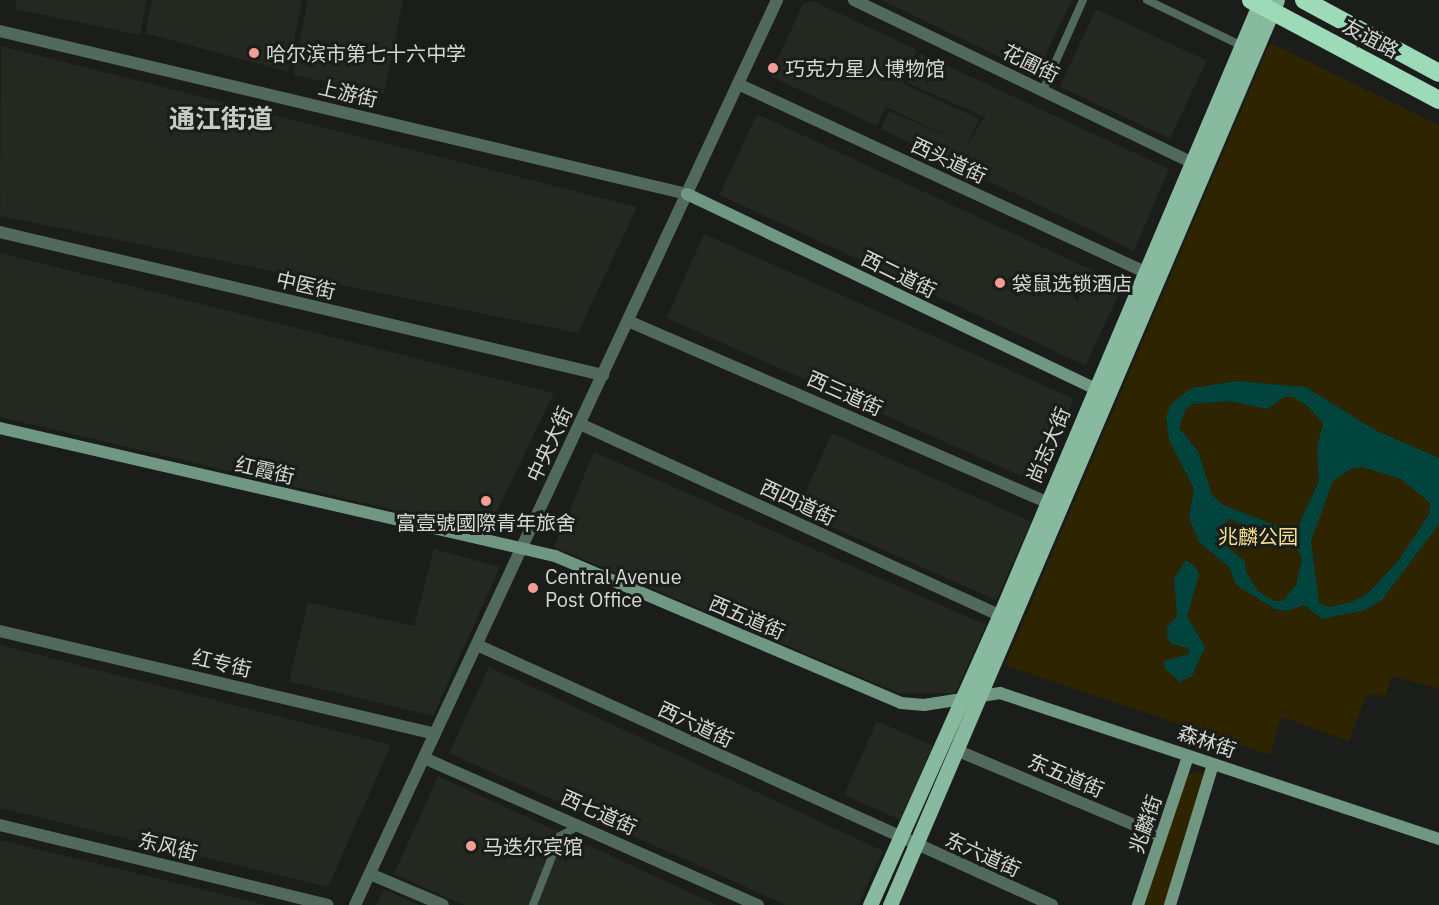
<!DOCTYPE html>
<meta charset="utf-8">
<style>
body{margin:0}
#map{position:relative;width:1439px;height:905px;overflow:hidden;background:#1a1d19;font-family:"IBM Plex Sans","Noto Sans SC",sans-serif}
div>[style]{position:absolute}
.built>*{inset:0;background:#232921;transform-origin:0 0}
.green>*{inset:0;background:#2f2400}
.water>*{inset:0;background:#00443d}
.lane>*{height:8px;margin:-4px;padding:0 4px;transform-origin:4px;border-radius:4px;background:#526a5d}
.street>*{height:12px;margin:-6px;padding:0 6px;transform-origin:6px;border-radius:6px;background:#526a5d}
.secondary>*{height:12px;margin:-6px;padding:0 6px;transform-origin:6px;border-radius:6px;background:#709782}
.primary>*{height:15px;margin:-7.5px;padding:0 7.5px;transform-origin:7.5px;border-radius:7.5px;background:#87ba9e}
.highway>*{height:18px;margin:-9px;padding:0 9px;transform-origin:9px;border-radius:9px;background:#9cdab8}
.dots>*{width:16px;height:16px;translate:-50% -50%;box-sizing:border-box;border:3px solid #1a1d19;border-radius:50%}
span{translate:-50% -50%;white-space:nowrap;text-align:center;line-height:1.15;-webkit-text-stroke:6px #1a1d19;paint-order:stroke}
.street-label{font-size:20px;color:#d6d8d6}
.poi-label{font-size:20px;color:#d6d8d6}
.left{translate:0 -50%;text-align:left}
.park-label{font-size:20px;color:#fadf8b}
.district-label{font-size:26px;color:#c7cbc5;font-weight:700}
</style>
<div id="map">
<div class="built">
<i style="clip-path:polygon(17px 0,147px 0,140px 35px,15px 9px)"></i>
<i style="clip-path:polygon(152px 0,302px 0,288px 72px,145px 33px)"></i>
<i style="clip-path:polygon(308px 0,403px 0,384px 94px,293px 75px)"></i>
<i style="clip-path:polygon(881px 0,1072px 0,1036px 74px)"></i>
<i style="clip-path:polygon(813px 1px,917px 50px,902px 83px,979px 119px,967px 145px,985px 117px,906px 82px,920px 53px,1169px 169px,1134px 251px,881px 129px,889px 111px,959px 141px,886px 107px,877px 126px,770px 76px,803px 4px)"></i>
<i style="left:1096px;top:9px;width:122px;height:86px;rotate:25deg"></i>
<i style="clip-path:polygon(1px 46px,637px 207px,578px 333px,0 216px)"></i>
<i style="left:757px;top:114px;width:404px;height:89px;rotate:25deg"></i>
<i style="left:704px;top:234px;width:405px;height:92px;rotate:24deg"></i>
<i style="clip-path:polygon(0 253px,554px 393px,487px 532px,0 417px)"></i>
<i style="left:832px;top:433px;width:218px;height:86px;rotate:24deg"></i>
<i style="clip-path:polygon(594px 452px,986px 625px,955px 693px,899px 693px,554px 547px)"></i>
<i style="clip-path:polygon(434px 549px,500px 567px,433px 716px,289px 681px,308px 602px,414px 626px)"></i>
<i style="clip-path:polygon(0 645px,391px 745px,328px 887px,0 808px)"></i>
<i style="clip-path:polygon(489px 667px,883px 851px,858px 905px,786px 905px,449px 753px)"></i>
<i style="left:877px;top:721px;width:61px;height:81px;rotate:24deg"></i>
<i style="clip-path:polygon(438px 776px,717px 905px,464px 905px,394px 874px)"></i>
<i style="clip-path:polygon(0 840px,266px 905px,0 905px)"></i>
<i style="clip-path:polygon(384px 889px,419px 905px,376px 905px)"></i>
</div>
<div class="green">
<i style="clip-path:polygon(1270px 43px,1439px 125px,1439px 689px,1392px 676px,1386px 696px,1367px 694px,1349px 741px,1281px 717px,1270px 755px,1005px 665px)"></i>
<i style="clip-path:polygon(1198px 771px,1205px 775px,1165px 905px,1145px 905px,1187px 775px)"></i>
</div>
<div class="water">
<i style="clip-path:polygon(evenodd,1236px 381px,1306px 387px,1375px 430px,1439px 458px,1439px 524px,1382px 600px,1365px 610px,1322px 619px,1304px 605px,1287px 611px,1275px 609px,1236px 585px,1229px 567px,1199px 542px,1189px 518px,1194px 489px,1169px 440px,1166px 416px,1172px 403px,1192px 388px,1236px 381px,1284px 397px,1293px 397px,1306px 405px,1323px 423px,1317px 448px,1319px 481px,1295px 533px,1223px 505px,1212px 495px,1198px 451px,1179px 428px,1185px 410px,1192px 404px,1231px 401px,1267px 409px,1284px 397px,1236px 381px,1362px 467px,1401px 479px,1430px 503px,1429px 514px,1398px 561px,1368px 593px,1352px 602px,1329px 607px,1319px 603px,1311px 541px,1333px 481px,1351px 469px,1362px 467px,1236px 381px,1230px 519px,1299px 551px,1302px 560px,1296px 585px,1283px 601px,1274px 601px,1258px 591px,1246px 572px,1245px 561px,1222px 543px,1221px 527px,1230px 519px)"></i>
<i style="clip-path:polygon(1186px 560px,1196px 567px,1199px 575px,1187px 616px,1205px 647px,1192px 676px,1180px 682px,1165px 669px,1164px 661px,1189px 654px,1188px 648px,1171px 644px,1167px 636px,1167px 628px,1177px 616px,1174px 578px)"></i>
</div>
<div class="lane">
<i style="left:1147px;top:0;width:106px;rotate:25.8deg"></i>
<i style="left:1043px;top:90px;width:98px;rotate:-66deg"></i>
<i style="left:533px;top:905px;width:74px;rotate:-68.6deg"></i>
<i style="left:560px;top:836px;width:19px;rotate:-28deg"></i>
</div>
<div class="street">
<i style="left:854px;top:0;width:374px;rotate:25.7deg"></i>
<i style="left:0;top:31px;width:706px;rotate:13.35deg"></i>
<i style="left:738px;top:84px;width:447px;rotate:24.8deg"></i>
<i style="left:0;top:232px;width:620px;rotate:13.34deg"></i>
<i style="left:628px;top:321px;width:456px;rotate:23.4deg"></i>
<i style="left:580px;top:424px;width:461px;rotate:24.5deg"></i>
<i style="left:0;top:631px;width:447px;rotate:13.3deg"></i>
<i style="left:477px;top:645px;width:631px;rotate:24.33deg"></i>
<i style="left:956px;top:750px;width:222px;rotate:22.8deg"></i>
<i style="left:424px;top:758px;width:365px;rotate:23.8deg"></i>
<i style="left:0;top:825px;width:337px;rotate:13.7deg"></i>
<i style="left:370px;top:874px;width:79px;rotate:23deg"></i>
<i style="left:355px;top:905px;width:999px;rotate:-65deg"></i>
</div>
<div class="secondary">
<i style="left:687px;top:194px;width:452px;rotate:25.5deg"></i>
<i style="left:0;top:428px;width:570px;rotate:12.99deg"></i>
<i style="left:555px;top:556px;width:376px;rotate:23deg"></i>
<i style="left:901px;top:703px;width:23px;rotate:5deg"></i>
<i style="left:924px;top:705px;width:77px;rotate:-9deg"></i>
<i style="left:1000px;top:693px;width:463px;rotate:18.4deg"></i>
<i style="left:1138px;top:905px;width:157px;rotate:-71.4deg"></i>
<i style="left:1170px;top:905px;width:147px;rotate:-73deg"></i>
</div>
<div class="primary">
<i style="left:870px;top:905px;width:318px;rotate:-65.9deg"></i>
<i style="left:1000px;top:615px;width:668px;rotate:-67deg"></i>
<i style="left:890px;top:905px;width:984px;rotate:-66.85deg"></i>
</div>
<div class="highway">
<i style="left:1251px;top:0;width:213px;rotate:28deg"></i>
<i style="left:1304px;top:0;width:153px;rotate:28.4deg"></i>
</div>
<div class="dots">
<i style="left:254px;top:53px;background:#f59c95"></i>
<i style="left:773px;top:68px;background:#f59c95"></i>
<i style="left:1000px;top:283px;background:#f59c95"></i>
<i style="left:486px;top:501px;background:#f59c95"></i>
<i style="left:533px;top:588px;background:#f59c95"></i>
<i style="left:471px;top:846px;background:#f59c95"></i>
</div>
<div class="street-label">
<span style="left:1371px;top:38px;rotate:28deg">友谊路</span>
<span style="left:1031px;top:63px;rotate:26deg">花圃街</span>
<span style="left:348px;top:93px;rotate:13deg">上游街</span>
<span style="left:949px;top:160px;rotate:25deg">西头道街</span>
<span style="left:899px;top:274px;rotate:26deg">西二道街</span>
<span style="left:306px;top:285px;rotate:13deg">中医街</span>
<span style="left:845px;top:393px;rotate:24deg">西三道街</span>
<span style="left:549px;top:444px;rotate:-65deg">中央大街</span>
<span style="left:1048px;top:445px;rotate:-67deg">尚志大街</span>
<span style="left:265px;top:470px;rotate:13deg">红霞街</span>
<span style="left:798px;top:502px;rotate:25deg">西四道街</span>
<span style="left:747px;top:617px;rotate:23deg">西五道街</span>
<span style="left:222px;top:663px;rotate:13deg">红专街</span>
<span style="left:696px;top:724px;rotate:25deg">西六道街</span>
<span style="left:1207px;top:741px;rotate:19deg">森林街</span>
<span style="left:1066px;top:775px;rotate:23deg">东五道街</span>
<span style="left:599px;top:812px;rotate:24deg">西七道街</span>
<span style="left:1145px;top:824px;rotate:-71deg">兆麟街</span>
<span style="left:168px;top:846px;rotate:14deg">东风街</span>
<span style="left:983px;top:854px;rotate:24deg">东六道街</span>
</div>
<div class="poi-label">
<span class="left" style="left:266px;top:53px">哈尔滨市第七十六中学</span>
<span class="left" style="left:785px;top:68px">巧克力星人博物馆</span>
<span class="left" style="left:1012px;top:283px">袋鼠选锁酒店</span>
<span style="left:486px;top:522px">富壹號國際青年旅舍</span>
<span class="left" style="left:545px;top:588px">Central Avenue<br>Post Office</span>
<span class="left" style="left:483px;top:846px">马迭尔宾馆</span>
</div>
<div class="park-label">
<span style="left:1258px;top:536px">兆麟公园</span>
</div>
<div class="district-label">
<span style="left:221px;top:119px">通江街道</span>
</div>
</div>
